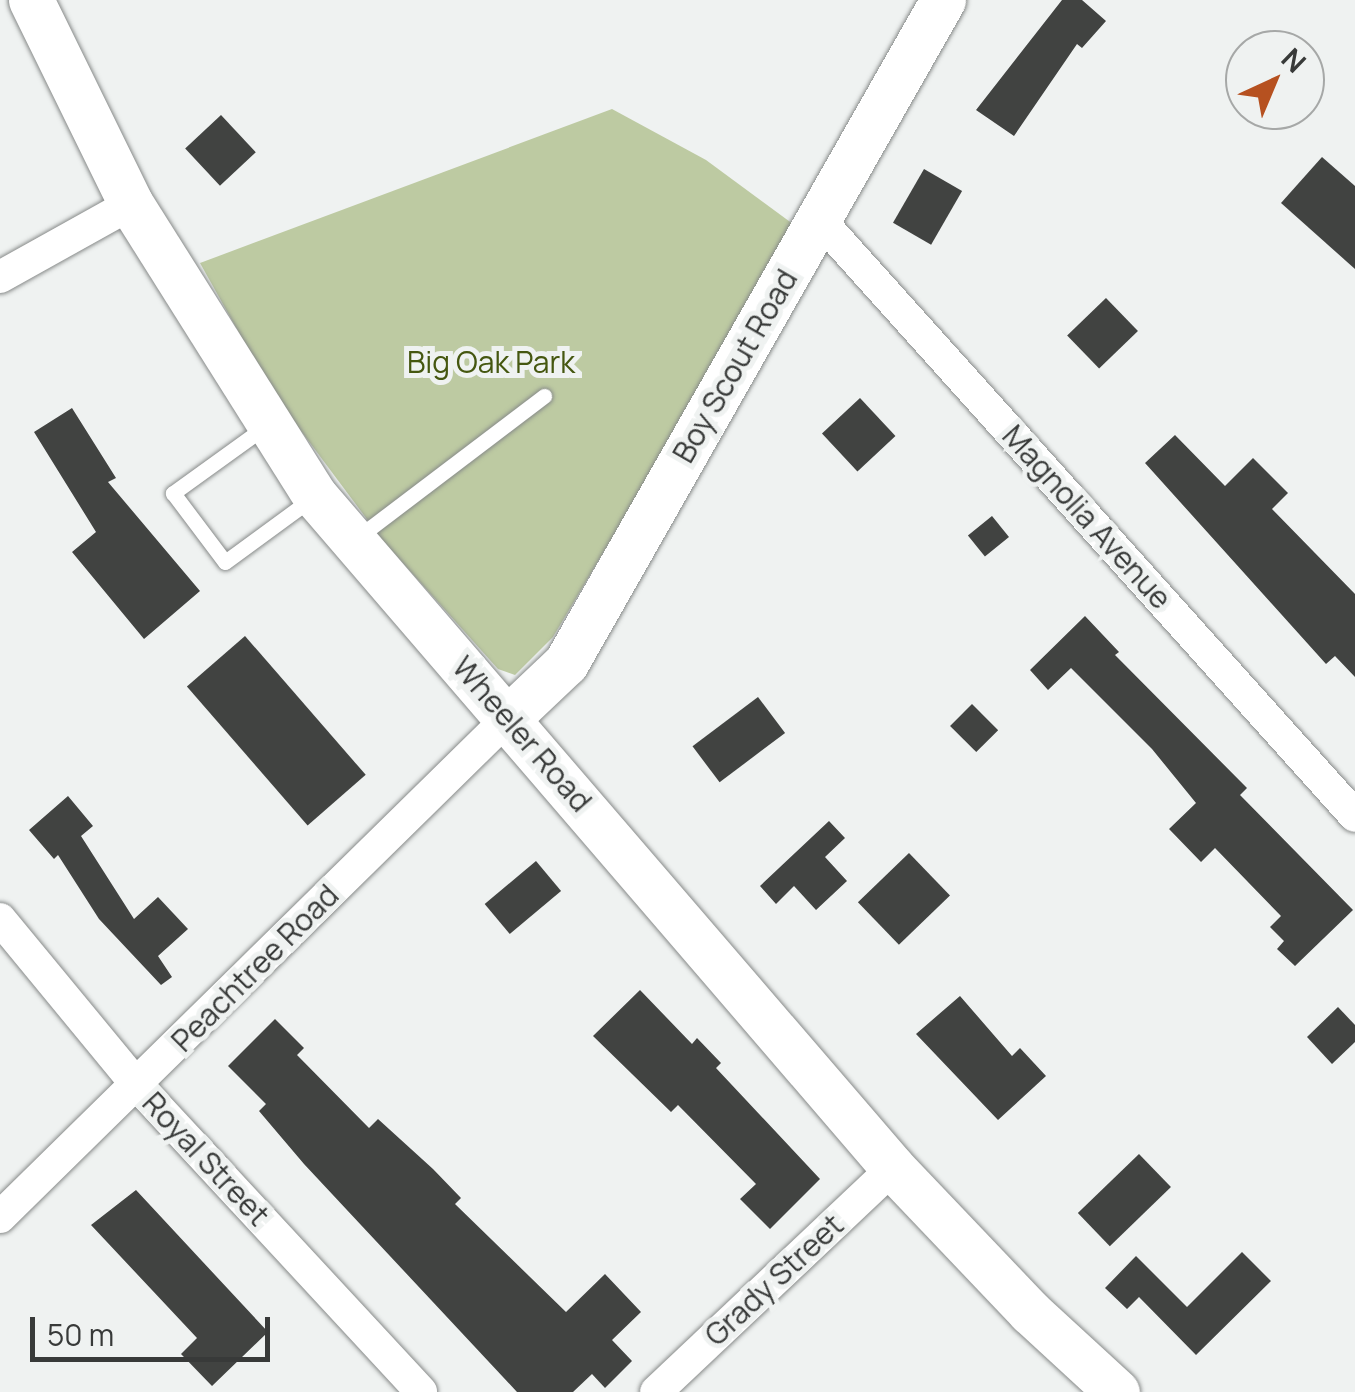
<!DOCTYPE html>
<style>
body{margin:0}
#map{position:relative;width:1355px;height:1392px;overflow:hidden;background:#eff2f1;font-family:Manrope,sans-serif}
div>[style]{position:absolute}
.green>*{inset:0;background:#bdcaa2}
.building>*{inset:0;background:#414341;transform-origin:0 0}
.roads{filter:drop-shadow(0 0 2px #878a89) drop-shadow(0 0 2px #878a89)}
.lane>*{height:15px;margin:-7.5px;padding:0 7.5px;transform-origin:7.5px;border-radius:7.5px;background:#fff}
.street>*{height:32px;margin:-16px;padding:0 16px;transform-origin:16px;border-radius:16px;background:#fff}
.secondary>*{height:45px;margin:-22.5px;padding:0 22.5px;transform-origin:22.5px;border-radius:22.5px;background:#fff}
span{translate:-50% -50%;white-space:nowrap;text-align:center;line-height:1.15;-webkit-text-stroke:10px #eff2f1;paint-order:stroke}
.park-label{font-size:30px;color:#455710}
.street-label{font-size:30px;color:#383a39}
.north{position:absolute;left:1225px;top:30px;width:100px;height:100px;box-sizing:border-box;background:#eff2f1;border:2px solid #a6a8a7;border-radius:50%;rotate:44deg;font-size:28px;font-weight:700;line-height:40px;text-align:center;color:#383a39}
.north::after{content:'';display:block;margin:auto;width:35px;height:45px;background:#b65120;clip-path:polygon(50% 0,100% 100%,50% 72%,0 100%)}
.scale{position:absolute;left:30px;top:1317px;width:240px;height:45px;box-sizing:border-box;border:5px solid #383a39;border-top:0;padding-left:12px;font-size:30px;line-height:35px;white-space:nowrap;color:#383a39;-webkit-text-stroke:8px #eff2f1;paint-order:stroke}
</style>
<div id="map">
<div class="green">
<i style="clip-path:polygon(612px 109px,706px 160px,797px 227px,553px 637px,515px 675px,498px 669px,384px 542px,272px 392px,200px 263px)"></i>
</div>
<div class="building">
<i style="clip-path:polygon(1062px 0,1082px 0,1106px 21px,1082px 48px,1077px 44px,1014px 136px,976px 110px)"></i>
<i style="left:221px;top:115px;width:51px;height:49px;rotate:47deg"></i>
<i style="clip-path:polygon(1322px 157px,1355px 186px,1355px 269px,1281px 203px)"></i>
<i style="left:924px;top:169px;width:44px;height:62px;rotate:30deg"></i>
<i style="left:1106px;top:298px;width:46px;height:54px;rotate:46deg"></i>
<i style="left:860px;top:398px;width:52px;height:52px;rotate:47deg"></i>
<i style="clip-path:polygon(72px 408px,116px 478px,108px 482px,200px 591px,144px 639px,72px 552px,96px 532px,34px 432px)"></i>
<i style="clip-path:polygon(1175px 435px,1225px 486px,1253px 458px,1288px 493px,1272px 509px,1355px 594px,1355px 677px,1335px 656px,1326px 664px,1145px 463px)"></i>
<i style="left:992px;top:516px;width:27px;height:31px;rotate:51deg"></i>
<i style="clip-path:polygon(1085px 616px,1119px 652px,1115px 655px,1247px 788px,1240px 795px,1353px 910px,1295px 966px,1277px 949px,1284px 941px,1270px 927px,1281px 916px,1215px 848px,1201px 862px,1169px 829px,1196px 803px,1152px 749px,1071px 668px,1048px 690px,1030px 670px)"></i>
<i style="left:245px;top:636px;width:184px;height:77px;rotate:49deg"></i>
<i style="left:758px;top:697px;width:45px;height:82px;rotate:53deg"></i>
<i style="left:972px;top:704px;width:37px;height:31px;rotate:45deg"></i>
<i style="clip-path:polygon(68px 796px,93px 826px,81px 836px,134px 919px,158px 897px,188px 929px,158px 956px,172px 977px,161px 985px,99px 919px,58px 855px,54px 859px,29px 830px)"></i>
<i style="clip-path:polygon(829px 821px,845px 838px,825px 857px,847px 881px,816px 910px,794px 886px,776px 904px,760px 886px)"></i>
<i style="left:909px;top:853px;width:59px;height:71px;rotate:46deg"></i>
<i style="left:536px;top:861px;width:39px;height:67px;rotate:50deg"></i>
<i style="clip-path:polygon(640px 990px,692px 1044px,697px 1038px,721px 1063px,716px 1068px,820px 1179px,770px 1229px,740px 1199px,756px 1184px,678px 1105px,671px 1112px,593px 1036px)"></i>
<i style="clip-path:polygon(960px 996px,1012px 1056px,1020px 1048px,1046px 1076px,998px 1120px,916px 1034px)"></i>
<i style="clip-path:polygon(1338px 1007px,1355px 1025px,1355px 1042px,1332px 1064px,1307px 1037px)"></i>
<i style="clip-path:polygon(275px 1019px,304px 1048px,297px 1055px,369px 1128px,378px 1119px,433px 1169px,461px 1198px,455px 1204px,566px 1312px,605px 1274px,641px 1312px,612px 1340px,632px 1361px,605px 1388px,592px 1374px,573px 1392px,517px 1392px,304px 1164px,259px 1111px,266px 1104px,228px 1066px)"></i>
<i style="left:1139px;top:1154px;width:46px;height:85px;rotate:46deg"></i>
<i style="clip-path:polygon(136px 1190px,268px 1332px,212px 1386px,181px 1354px,197px 1338px,91px 1225px)"></i>
<i style="clip-path:polygon(1242px 1252px,1271px 1281px,1196px 1355px,1139px 1297px,1127px 1309px,1105px 1288px,1136px 1256px,1187px 1307px)"></i>
</div>
<div class="roads">
<div class="lane">
<i style="left:266px;top:426px;width:115px;rotate:144.2deg"></i>
<i style="left:173px;top:493px;width:86px;rotate:53deg"></i>
<i style="left:225px;top:562px;width:107px;rotate:-36.2deg"></i>
<i style="left:357px;top:538px;width:235px;rotate:-37.2deg"></i>
</div>
<div class="street">
<i style="left:819px;top:219px;width:802px;rotate:48.08deg"></i>
<i style="left:0;top:277px;width:150px;rotate:-29.1deg"></i>
<i style="left:0;top:919px;width:215px;rotate:50.5deg"></i>
<i style="left:137px;top:1085px;width:418px;rotate:47.2deg"></i>
<i style="left:0;top:1217px;width:713px;rotate:-44.49deg"></i>
<i style="left:656px;top:1392px;width:326px;rotate:-43.4deg"></i>
</div>
<div class="secondary">
<i style="left:31px;top:0;width:227px;rotate:63.9deg"></i>
<i style="left:131px;top:204px;width:345px;rotate:57.8deg"></i>
<i style="left:315px;top:496px;width:886px;rotate:49.3deg"></i>
<i style="left:893px;top:1168px;width:199px;rotate:46.4deg"></i>
<i style="left:1030px;top:1312px;width:118px;rotate:42.6deg"></i>
<i style="left:509px;top:717px;width:79px;rotate:-43.5deg"></i>
<i style="left:566px;top:663px;width:763px;rotate:-60.38deg"></i>
</div>
</div>
<div class="park-label">
<span style="left:491px;top:362px">Big Oak Park</span>
</div>
<div class="street-label">
<span style="left:735px;top:366px;rotate:-60deg">Boy Scout Road</span>
<span style="left:1087px;top:517px;rotate:48deg">Magnolia Avenue</span>
<span style="left:522px;top:734px;rotate:49deg">Wheeler Road</span>
<span style="left:255px;top:968px;rotate:-45deg">Peachtree Road</span>
<span style="left:206px;top:1159px;rotate:47deg">Royal Street</span>
<span style="left:774px;top:1280px;rotate:-43deg">Grady Street</span>
</div>
<div class="north">N</div>
<div class="scale">50 m</div>
</div>
